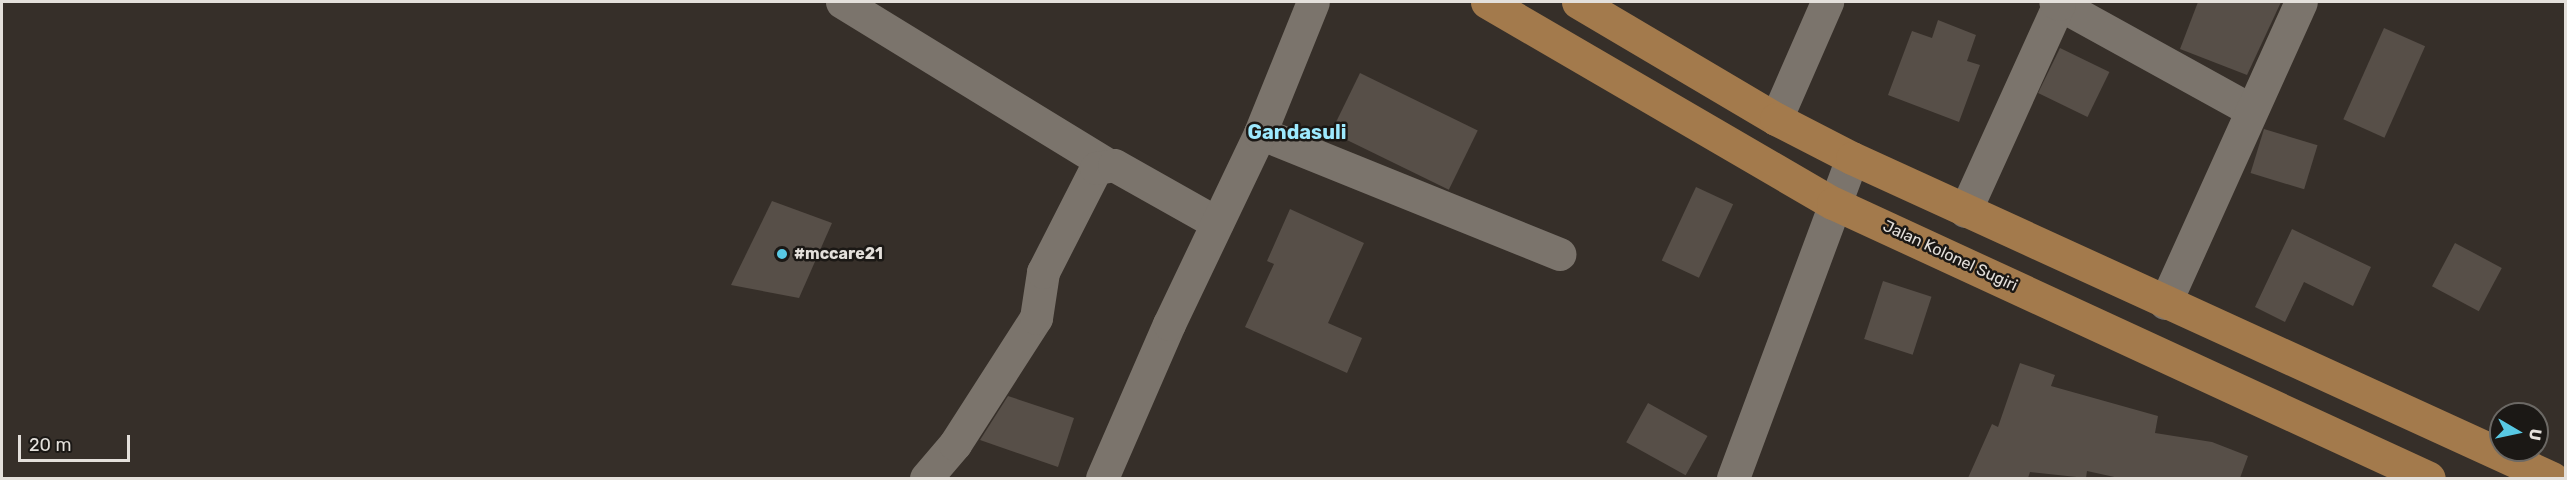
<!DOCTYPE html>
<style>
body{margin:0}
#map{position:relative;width:2567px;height:480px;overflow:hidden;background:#362f29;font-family:Rubik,sans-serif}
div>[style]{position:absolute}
.building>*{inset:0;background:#574f48;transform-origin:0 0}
.minor>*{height:33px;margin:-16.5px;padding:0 16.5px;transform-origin:16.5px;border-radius:16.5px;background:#7b746c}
.tertiary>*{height:33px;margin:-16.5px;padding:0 16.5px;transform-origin:16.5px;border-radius:16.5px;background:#7b746c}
.primary>*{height:33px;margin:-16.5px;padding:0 16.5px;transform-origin:16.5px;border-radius:16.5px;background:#a37a4c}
.dots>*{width:16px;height:16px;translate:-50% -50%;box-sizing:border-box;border:3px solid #1b1815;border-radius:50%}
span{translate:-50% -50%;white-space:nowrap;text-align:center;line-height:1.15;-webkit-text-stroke:5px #1b1815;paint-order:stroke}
.poi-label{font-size:16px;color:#e4e0db;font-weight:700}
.left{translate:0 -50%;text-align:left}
.street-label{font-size:16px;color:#e4e0db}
.quarter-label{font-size:20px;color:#9de9fe;font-weight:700}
.frame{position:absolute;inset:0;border:3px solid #e4e0db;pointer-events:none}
.north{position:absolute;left:2489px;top:402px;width:60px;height:60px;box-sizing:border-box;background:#1b1815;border:2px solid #6b6864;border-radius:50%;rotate:99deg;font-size:16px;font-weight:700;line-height:24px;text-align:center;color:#e4e0db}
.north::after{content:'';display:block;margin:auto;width:21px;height:27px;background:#58c9e4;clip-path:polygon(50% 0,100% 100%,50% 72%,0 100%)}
.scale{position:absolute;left:18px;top:435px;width:112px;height:27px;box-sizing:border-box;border:3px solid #e4e0db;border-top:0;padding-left:8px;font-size:18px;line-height:21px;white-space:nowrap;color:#e4e0db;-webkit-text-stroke:4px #1b1815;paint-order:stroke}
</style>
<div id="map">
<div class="building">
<i style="clip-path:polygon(2198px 2px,2281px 2px,2247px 75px,2180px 49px)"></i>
<i style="clip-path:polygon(1938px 20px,1976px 35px,1967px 61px,1980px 65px,1959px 122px,1888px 95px,1912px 31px,1932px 38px)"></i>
<i style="left:2384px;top:28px;width:45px;height:100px;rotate:24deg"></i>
<i style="left:2060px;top:48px;width:55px;height:50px;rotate:26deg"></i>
<i style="left:1360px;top:73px;width:131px;height:66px;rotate:26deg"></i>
<i style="left:2264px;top:129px;width:56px;height:46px;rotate:17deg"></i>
<i style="left:1696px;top:187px;width:41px;height:81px;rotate:25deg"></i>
<i style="clip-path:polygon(772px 201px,832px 223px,799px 298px,731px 285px)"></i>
<i style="clip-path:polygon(1290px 209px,1364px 243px,1328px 323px,1362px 338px,1347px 373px,1245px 327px,1274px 264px,1267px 261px)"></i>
<i style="clip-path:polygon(2292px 229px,2371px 267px,2353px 306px,2304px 282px,2285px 322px,2255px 307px)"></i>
<i style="left:2455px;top:243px;width:53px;height:49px;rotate:28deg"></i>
<i style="left:1883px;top:281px;width:51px;height:61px;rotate:18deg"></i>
<i style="clip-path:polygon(2020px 363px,2055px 375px,2051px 386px,2158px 416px,2155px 433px,2212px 442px,2248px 456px,2240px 478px,2119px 478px,2087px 471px,2086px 478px,2030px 472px,2028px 478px,1968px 478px,1992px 424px,1998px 427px)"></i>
<i style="clip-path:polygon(1008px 396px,1074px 418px,1058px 467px,980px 440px)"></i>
<i style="left:1648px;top:403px;width:68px;height:45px;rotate:29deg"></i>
</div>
<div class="minor">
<i style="left:842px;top:2px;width:308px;rotate:31.5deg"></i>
<i style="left:2059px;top:4px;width:219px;rotate:28.9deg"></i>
<i style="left:1776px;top:119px;width:128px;rotate:-66.4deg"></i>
<i style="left:1260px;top:133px;width:323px;rotate:22deg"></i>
<i style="left:1965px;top:211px;width:227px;rotate:-65.6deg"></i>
<i style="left:2059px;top:4px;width:4px;rotate:-153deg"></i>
<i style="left:2165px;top:303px;width:330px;rotate:-65.7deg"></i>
<i style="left:926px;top:478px;width:45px;rotate:-49.5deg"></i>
<i style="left:955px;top:444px;width:150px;rotate:-57.3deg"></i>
<i style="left:1036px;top:318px;width:47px;rotate:-81.3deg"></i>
<i style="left:1043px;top:272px;width:117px;rotate:-63deg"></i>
<i style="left:1096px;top:168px;width:18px;rotate:-9deg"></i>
<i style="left:1114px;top:165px;width:118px;rotate:29.4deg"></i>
<i style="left:1102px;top:478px;width:168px;rotate:-66.5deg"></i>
<i style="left:1169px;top:324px;width:212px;rotate:-64.5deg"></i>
<i style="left:1260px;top:133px;width:141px;rotate:-68deg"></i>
</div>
<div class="tertiary">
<i style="left:1733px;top:478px;width:341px;rotate:-69.6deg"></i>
</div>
<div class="primary">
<i style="left:1487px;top:2px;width:400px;rotate:30.2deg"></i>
<i style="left:1833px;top:203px;width:656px;rotate:24.77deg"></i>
<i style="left:1578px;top:2px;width:230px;rotate:30.6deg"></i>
<i style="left:1776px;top:119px;width:85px;rotate:27.2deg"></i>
<i style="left:1852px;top:158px;width:770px;rotate:24.57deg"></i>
</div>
<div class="dots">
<i style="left:782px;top:254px;background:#58c9e4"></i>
</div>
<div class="poi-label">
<span class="left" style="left:794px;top:254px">#mccare21</span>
</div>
<div class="street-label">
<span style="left:1950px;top:256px;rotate:25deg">Jalan Kolonel Sugiri</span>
</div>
<div class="quarter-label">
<span style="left:1297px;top:132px">Gandasuli</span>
</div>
<div class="frame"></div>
<div class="north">U</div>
<div class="scale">20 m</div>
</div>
